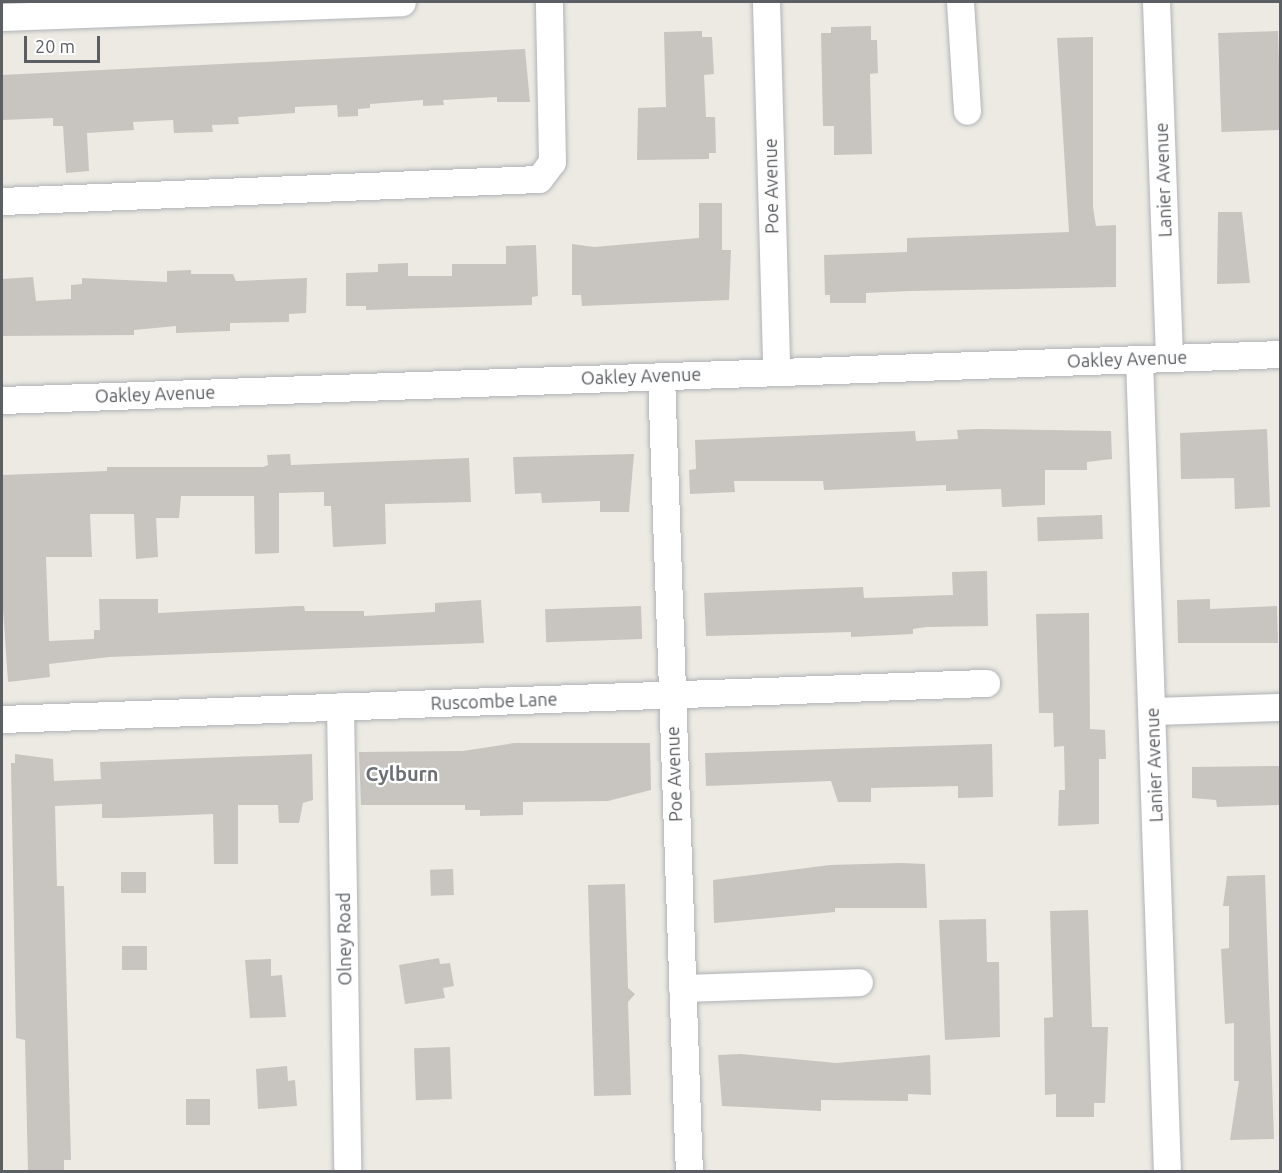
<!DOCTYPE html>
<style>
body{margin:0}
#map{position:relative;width:1282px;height:1173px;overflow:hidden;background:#eceae3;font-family:Ubuntu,sans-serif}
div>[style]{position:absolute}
.building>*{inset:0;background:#c8c5c0;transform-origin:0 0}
.roads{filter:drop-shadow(0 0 2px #b0b3b7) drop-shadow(0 0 2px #b0b3b7)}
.minor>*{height:27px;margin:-13.5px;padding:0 13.5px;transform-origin:13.5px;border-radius:13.5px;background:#fff}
span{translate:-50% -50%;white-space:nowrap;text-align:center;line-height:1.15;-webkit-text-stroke:4.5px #fff;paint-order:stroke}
.street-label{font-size:18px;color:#5b5e62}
.neighbourhood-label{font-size:20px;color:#6c7074;font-weight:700}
.frame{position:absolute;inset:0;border:3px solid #5b5e62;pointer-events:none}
.scale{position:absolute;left:24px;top:36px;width:76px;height:27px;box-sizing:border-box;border:3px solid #5b5e62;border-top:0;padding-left:8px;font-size:18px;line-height:21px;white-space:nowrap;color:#5b5e62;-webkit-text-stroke:4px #fff;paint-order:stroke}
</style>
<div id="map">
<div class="building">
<i style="clip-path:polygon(871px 26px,871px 40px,877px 40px,878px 73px,870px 74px,872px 154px,834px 155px,834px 126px,823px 126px,821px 33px,831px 33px,831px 27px)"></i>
<i style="clip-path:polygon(702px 31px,702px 37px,712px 37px,714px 74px,704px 75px,706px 117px,715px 117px,716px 153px,709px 153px,709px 159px,637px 160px,638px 108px,666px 107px,664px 32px)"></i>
<i style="left:1278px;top:31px;width:99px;height:60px;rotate:88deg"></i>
<i style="clip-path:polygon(1093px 37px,1093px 207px,1096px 226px,1116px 225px,1116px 287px,909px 291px,866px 293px,866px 303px,830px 303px,830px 295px,825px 295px,824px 255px,907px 252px,907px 238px,1069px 232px,1057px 38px)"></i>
<i style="clip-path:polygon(525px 49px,530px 102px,497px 102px,497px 97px,443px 100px,444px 105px,423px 106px,423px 100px,370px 104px,370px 108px,358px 109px,358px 116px,338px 117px,337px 105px,295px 107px,295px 113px,238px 117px,239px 124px,212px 125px,213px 132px,174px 133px,173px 120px,133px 122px,134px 130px,87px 133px,89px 171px,66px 173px,63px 126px,53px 126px,53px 118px,2px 120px,2px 75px)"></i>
<i style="clip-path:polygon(699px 203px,722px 203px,722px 250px,731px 250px,729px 300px,582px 306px,581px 295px,572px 295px,572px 244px,594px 247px,699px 238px)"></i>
<i style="clip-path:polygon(1218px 212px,1242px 212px,1250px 283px,1217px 284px)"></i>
<i style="clip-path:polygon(536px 245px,538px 296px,532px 297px,532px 305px,366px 310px,366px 306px,346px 306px,346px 273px,378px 272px,378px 264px,408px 263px,408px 276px,452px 276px,452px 264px,506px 264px,506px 246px)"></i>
<i style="clip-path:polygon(191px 270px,191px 274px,233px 274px,236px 281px,307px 278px,306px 313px,289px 314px,289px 322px,230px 323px,230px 331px,176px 333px,176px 326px,134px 330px,134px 335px,2px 336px,2px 279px,33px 277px,36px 301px,71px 299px,71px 285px,82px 284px,82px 278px,167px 282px,167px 271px)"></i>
<i style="clip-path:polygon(977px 429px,1111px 431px,1112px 459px,1087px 462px,1087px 470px,1045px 470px,1045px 505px,1002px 507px,1001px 489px,946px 491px,946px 485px,824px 490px,823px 481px,734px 481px,735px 492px,690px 494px,689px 470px,696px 469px,695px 440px,915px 431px,916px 441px,958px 439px,957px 430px)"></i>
<i style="clip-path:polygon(1267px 429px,1270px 507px,1235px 509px,1234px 478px,1181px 479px,1180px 433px)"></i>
<i style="clip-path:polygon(290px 454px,291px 465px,469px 458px,471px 502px,385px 504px,386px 544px,333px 547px,331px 506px,324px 506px,324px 492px,279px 493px,279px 553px,255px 554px,254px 496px,181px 496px,179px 518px,156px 518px,158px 557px,136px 559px,134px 514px,90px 514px,92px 557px,46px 557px,49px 641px,94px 639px,94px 630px,100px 630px,99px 599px,158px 599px,158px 613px,296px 606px,304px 606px,305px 611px,364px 611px,364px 616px,435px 612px,435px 603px,481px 600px,484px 643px,109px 657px,49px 664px,50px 677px,8px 682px,2px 594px,2px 475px,107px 471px,107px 467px,263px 467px,268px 465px,267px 455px)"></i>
<i style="clip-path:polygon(634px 454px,629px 512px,600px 512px,600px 501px,542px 503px,541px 493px,515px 494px,513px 457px)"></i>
<i style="left:1102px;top:515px;width:24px;height:65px;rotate:88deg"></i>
<i style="clip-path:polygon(987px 571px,988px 626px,926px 627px,913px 629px,913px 634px,851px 637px,851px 632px,706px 636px,704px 593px,863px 587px,864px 598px,953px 595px,952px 572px)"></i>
<i style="clip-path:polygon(1210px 599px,1210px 609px,1277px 606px,1278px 643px,1178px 643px,1177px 600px)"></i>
<i style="left:641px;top:606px;width:33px;height:96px;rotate:88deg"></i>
<i style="clip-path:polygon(1089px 613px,1090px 729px,1105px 730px,1106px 759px,1099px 759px,1099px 824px,1058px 826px,1059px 790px,1065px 790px,1064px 746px,1054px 747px,1053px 713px,1039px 713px,1036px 614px)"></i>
<i style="clip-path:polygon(514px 743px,650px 743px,651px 790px,608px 801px,523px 802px,523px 815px,480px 816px,480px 810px,465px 810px,465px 805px,361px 805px,359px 752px,463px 751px)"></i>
<i style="clip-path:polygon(992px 744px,993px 797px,958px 798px,958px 786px,871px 788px,871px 802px,838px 802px,831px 781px,706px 786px,705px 753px)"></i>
<i style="clip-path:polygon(15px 754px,53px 759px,54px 781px,101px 779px,100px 762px,312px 754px,313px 800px,303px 803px,299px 823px,279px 823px,278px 805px,238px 805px,238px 864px,214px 864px,213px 814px,118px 818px,102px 818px,102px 804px,55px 806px,57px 886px,64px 886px,71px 1160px,64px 1160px,64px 1172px,28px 1172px,25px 1040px,16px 1038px,11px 763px,15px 763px)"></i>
<i style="clip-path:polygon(1281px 766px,1280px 805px,1217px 807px,1216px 800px,1192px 798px,1192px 767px)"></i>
<i style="clip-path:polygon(901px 863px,925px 864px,927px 908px,835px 908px,835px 912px,714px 923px,713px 880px,830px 865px)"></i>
<i style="left:453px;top:869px;width:26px;height:23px;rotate:88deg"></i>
<i style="left:121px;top:872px;width:25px;height:21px"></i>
<i style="clip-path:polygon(1265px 875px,1274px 1139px,1230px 1140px,1239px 1081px,1234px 1081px,1234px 1023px,1225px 1024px,1221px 949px,1229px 948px,1229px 906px,1223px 906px,1227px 876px)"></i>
<i style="clip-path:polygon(625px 884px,628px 988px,635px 994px,628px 1002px,631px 1095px,594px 1096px,588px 885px)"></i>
<i style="clip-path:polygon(1088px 910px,1092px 1027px,1108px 1027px,1105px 1103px,1094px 1103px,1094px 1117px,1056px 1117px,1056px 1094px,1045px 1095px,1044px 1018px,1053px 1017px,1050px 911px)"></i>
<i style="clip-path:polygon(986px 919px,987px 962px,999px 962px,1000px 1037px,945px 1040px,939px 920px)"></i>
<i style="left:122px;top:946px;width:25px;height:24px"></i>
<i style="clip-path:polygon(439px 958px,440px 964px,450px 963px,454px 986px,443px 988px,445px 998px,405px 1004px,399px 965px)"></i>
<i style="clip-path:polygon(271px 959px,271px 976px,282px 975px,286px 1017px,250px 1018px,245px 960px)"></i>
<i style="left:450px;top:1047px;width:52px;height:36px;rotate:88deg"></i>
<i style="clip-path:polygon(741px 1054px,836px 1063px,930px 1055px,931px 1095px,908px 1094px,908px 1101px,821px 1100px,821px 1111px,722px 1106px,718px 1055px)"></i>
<i style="clip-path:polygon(287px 1066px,288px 1081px,295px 1080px,297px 1106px,258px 1109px,256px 1069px)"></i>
<i style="left:186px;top:1099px;width:24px;height:26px"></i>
</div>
<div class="roads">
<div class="minor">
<i style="left:766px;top:2px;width:369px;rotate:88.4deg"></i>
<i style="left:960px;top:2px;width:109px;rotate:86.3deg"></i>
<i style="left:1156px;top:2px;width:356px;rotate:87.9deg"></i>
<i style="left:2px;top:17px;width:400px;rotate:-2.1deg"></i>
<i style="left:2px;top:201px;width:537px;rotate:-2.35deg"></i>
<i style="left:539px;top:179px;width:21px;rotate:-53deg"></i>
<i style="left:552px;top:162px;width:160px;rotate:-91.1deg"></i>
<i style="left:1139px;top:359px;width:813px;rotate:88.03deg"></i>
<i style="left:661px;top:376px;width:796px;rotate:87.99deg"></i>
<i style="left:2px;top:400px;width:1279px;rotate:-2.06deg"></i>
<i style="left:340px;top:706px;width:466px;rotate:89.1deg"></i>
<i style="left:1152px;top:711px;width:128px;rotate:-1.8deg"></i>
<i style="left:2px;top:719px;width:985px;rotate:-2.1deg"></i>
<i style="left:682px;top:988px;width:177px;rotate:-1.9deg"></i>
</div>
</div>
<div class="street-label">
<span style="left:1163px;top:180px;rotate:-92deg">Lanier Avenue</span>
<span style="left:771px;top:186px;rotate:-91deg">Poe Avenue</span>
<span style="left:1127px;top:359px;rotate:-2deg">Oakley Avenue</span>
<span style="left:641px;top:376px;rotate:-2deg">Oakley Avenue</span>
<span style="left:155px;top:394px;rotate:-2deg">Oakley Avenue</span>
<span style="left:494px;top:701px;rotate:-2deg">Ruscombe Lane</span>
<span style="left:1154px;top:765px;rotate:-92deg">Lanier Avenue</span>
<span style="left:674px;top:774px;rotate:-92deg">Poe Avenue</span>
<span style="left:344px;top:939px;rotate:-91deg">Olney Road</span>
</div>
<div class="neighbourhood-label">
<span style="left:402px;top:773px">Cylburn</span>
</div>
<div class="frame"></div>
<div class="scale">20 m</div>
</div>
